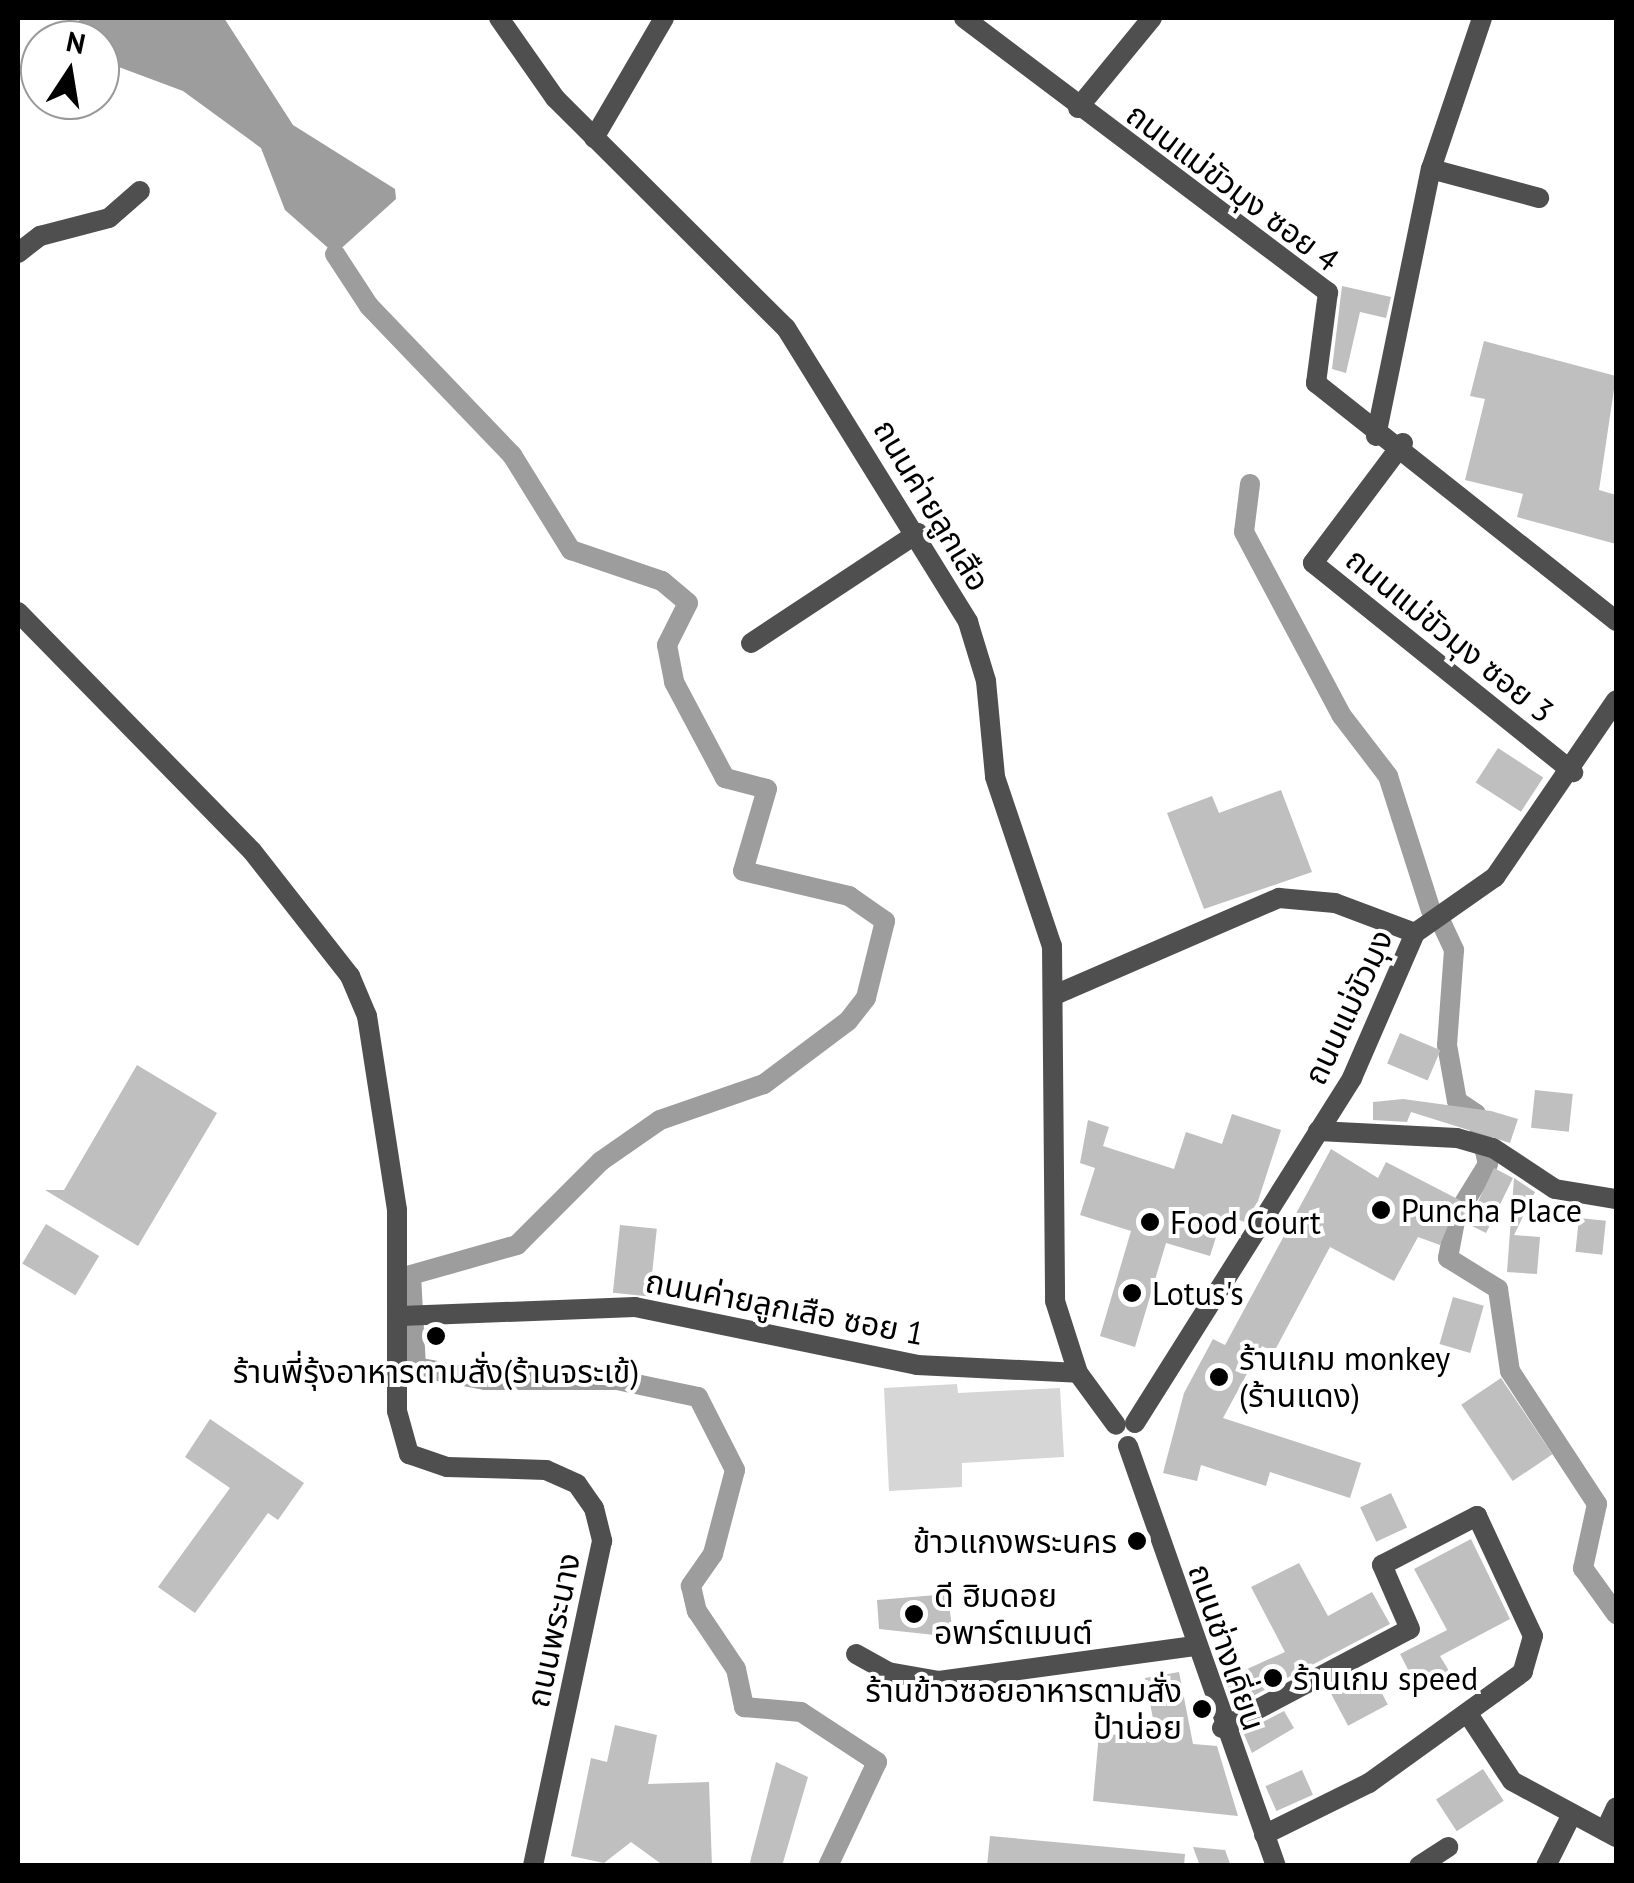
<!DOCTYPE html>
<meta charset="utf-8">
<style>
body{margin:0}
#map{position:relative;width:1634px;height:1883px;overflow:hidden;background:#fff;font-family:"PT Sans","Noto Sans Thai",sans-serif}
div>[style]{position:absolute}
.green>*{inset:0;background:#d6d6d6}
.water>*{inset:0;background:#9d9d9d}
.canal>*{height:20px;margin:-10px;padding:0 10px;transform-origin:10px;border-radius:10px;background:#9d9d9d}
.building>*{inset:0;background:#bfbfbf;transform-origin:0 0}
.minor>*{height:20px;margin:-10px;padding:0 10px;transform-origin:10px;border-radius:10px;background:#4f4f4f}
.dots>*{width:28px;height:28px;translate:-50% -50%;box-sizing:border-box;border:5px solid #fff;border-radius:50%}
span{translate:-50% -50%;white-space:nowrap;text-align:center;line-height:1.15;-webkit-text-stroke:8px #fff;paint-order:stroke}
.street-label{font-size:32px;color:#000}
.poi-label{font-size:32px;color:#000}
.left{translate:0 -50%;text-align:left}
.right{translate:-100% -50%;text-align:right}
.frame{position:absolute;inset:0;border:20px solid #000;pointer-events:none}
.north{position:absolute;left:20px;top:20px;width:100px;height:100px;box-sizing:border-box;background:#fff;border:2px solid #999;border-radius:50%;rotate:12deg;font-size:28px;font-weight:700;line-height:40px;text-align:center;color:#000}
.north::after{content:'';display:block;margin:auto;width:35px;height:45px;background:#000;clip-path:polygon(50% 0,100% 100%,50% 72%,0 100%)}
</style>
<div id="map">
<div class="green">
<i style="clip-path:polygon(957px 1384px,958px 1393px,1060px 1388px,1064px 1457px,962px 1463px,962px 1487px,889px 1491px,884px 1388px)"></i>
</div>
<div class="water">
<i style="clip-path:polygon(78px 18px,224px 18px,293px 125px,395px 189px,396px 199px,335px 254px,285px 210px,261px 148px,183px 91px,100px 60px,100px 40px,88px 40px)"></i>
</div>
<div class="canal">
<i style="left:335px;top:254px;width:62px;rotate:56.8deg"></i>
<i style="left:369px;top:306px;width:207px;rotate:46.2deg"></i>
<i style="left:512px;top:455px;width:112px;rotate:58.2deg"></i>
<i style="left:571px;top:550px;width:96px;rotate:18.8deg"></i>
<i style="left:662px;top:581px;width:34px;rotate:40deg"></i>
<i style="left:688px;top:603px;width:47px;rotate:116.6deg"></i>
<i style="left:667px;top:645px;width:38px;rotate:79deg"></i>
<i style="left:674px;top:682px;width:109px;rotate:62deg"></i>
<i style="left:725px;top:778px;width:43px;rotate:14.7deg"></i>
<i style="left:767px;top:789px;width:85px;rotate:106.3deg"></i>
<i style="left:743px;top:871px;width:109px;rotate:13.3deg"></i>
<i style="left:849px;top:896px;width:44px;rotate:34.8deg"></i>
<i style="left:885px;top:921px;width:79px;rotate:103.9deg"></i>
<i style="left:866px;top:998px;width:29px;rotate:128deg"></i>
<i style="left:848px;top:1021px;width:105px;rotate:143.1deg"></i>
<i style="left:764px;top:1084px;width:110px;rotate:160.9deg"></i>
<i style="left:660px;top:1120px;width:72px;rotate:145.2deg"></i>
<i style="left:601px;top:1161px;width:119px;rotate:135deg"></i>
<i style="left:517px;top:1245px;width:110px;rotate:164.2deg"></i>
<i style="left:411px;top:1275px;width:92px;rotate:86.9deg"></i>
<i style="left:416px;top:1367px;width:70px;rotate:10.7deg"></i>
<i style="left:485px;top:1380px;width:132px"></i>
<i style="left:617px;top:1380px;width:83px;rotate:11.9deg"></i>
<i style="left:698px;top:1397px;width:82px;rotate:63.1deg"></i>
<i style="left:735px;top:1470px;width:87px;rotate:104.7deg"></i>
<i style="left:713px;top:1554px;width:39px;rotate:125deg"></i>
<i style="left:691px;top:1586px;width:26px;rotate:77deg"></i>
<i style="left:697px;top:1611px;width:70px;rotate:56.1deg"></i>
<i style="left:736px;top:1669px;width:39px;rotate:78deg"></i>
<i style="left:744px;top:1707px;width:57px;rotate:5deg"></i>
<i style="left:801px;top:1712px;width:91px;rotate:33.3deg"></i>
<i style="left:877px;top:1762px;width:115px;rotate:115.2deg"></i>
<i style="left:1250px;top:484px;width:48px;rotate:97.1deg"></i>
<i style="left:1244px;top:532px;width:208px;rotate:62deg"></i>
<i style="left:1342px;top:716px;width:76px;rotate:52.5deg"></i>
<i style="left:1388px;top:776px;width:142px;rotate:72.3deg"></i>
<i style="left:1441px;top:922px;width:31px;rotate:65deg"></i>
<i style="left:1454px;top:950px;width:95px;rotate:94.2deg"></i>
<i style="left:1447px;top:1045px;width:57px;rotate:79.9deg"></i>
<i style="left:1457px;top:1101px;width:23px;rotate:34deg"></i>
<i style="left:1476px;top:1114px;width:51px;rotate:76.5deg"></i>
<i style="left:1488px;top:1164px;width:61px;rotate:121.6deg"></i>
<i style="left:1456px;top:1216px;width:43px;rotate:100.8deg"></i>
<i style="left:1448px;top:1258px;width:59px;rotate:31.8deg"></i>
<i style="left:1498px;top:1289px;width:83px;rotate:81.7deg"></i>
<i style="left:1510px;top:1371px;width:159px;rotate:56.8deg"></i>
<i style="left:1597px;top:1504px;width:66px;rotate:102.3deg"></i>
<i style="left:1583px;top:1568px;width:57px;rotate:54.3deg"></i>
</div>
<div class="building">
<i style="clip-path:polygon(1342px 286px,1391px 297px,1386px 318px,1360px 312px,1346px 373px,1332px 369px)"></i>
<i style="clip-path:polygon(1484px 341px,1616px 376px,1599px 490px,1616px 495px,1616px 544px,1517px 517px,1523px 494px,1465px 480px,1485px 399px,1470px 396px)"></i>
<i style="left:1498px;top:748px;width:54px;height:41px;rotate:33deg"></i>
<i style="clip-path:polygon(1281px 790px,1312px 872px,1204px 909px,1167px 813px,1212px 796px,1219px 813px)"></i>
<i style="left:1400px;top:1033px;width:44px;height:33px;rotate:23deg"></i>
<i style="clip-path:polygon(137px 1065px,217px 1113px,138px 1246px,45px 1190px,64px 1190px)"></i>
<i style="left:1535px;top:1090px;width:38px;height:38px;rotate:6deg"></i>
<i style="clip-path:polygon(1403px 1099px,1491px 1111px,1518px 1119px,1510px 1143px,1411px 1112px,1407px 1122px,1373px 1120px,1373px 1102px)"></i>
<i style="clip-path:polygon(1232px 1114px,1281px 1130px,1258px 1201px,1245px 1222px,1223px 1215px,1210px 1256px,1166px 1243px,1135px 1347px,1100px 1336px,1131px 1231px,1080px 1215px,1095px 1168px,1080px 1163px,1088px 1120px,1109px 1127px,1103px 1146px,1174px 1169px,1186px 1132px,1222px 1144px)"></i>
<i style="clip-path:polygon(1331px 1149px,1378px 1178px,1386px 1162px,1475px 1208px,1494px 1168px,1513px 1178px,1486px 1233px,1452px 1216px,1440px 1245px,1418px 1237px,1394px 1281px,1330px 1247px,1274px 1352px,1262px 1346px,1223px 1418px,1361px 1463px,1350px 1498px,1270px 1472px,1266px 1486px,1201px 1465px,1197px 1481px,1163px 1473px,1184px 1393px,1213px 1339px,1225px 1345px)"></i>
<i style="clip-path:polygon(1514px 1178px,1535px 1192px,1514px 1235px,1540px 1237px,1537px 1274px,1507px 1272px)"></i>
<i style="left:1579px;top:1218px;width:27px;height:34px;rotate:6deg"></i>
<i style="left:46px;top:1224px;width:62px;height:46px;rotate:31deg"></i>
<i style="left:620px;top:1225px;width:37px;height:68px;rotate:6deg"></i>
<i style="left:1453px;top:1297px;width:32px;height:49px;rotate:16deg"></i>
<i style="left:1501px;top:1378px;width:92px;height:48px;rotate:56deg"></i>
<i style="clip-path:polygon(210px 1419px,304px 1483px,278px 1520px,268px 1513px,195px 1613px,158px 1587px,230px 1488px,185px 1457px)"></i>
<i style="left:1391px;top:1493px;width:38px;height:34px;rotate:65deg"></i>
<i style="clip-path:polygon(1471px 1539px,1510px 1619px,1440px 1656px,1449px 1671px,1417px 1687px,1400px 1654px,1447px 1630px,1414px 1569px)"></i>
<i style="clip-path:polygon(1299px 1563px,1328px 1616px,1372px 1592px,1390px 1624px,1234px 1706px,1225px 1679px,1285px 1652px,1251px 1587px)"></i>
<i style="clip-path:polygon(948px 1594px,953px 1637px,879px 1629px,877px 1600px)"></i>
<i style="left:1370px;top:1671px;width:38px;height:45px;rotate:62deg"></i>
<i style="clip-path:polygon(1179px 1672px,1193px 1744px,1217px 1746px,1238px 1816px,1093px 1801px,1099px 1733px,1157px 1739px,1145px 1678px)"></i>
<i style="clip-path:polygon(1284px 1711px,1294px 1728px,1252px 1753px,1243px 1732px)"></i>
<i style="clip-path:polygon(615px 1725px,657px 1735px,648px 1784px,709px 1782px,712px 1866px,664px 1866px,631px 1842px,604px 1863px,571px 1856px,591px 1758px,607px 1762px)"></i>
<i style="clip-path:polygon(776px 1762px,808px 1777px,782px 1866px,749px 1866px)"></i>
<i style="left:1483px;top:1769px;width:38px;height:56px;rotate:57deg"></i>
<i style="left:1302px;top:1770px;width:27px;height:40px;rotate:66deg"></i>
<i style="clip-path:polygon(990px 1836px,1185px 1854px,1184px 1866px,987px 1866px)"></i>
<i style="clip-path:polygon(1193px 1847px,1225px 1850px,1231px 1866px,1200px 1866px)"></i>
</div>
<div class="minor">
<i style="left:499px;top:18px;width:98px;rotate:55deg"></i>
<i style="left:555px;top:98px;width:326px;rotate:44.9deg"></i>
<i style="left:786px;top:328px;width:346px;rotate:58.2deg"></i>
<i style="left:968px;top:622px;width:62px;rotate:73deg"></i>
<i style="left:986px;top:681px;width:96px;rotate:84.6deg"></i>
<i style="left:995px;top:777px;width:178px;rotate:71.4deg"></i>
<i style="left:1052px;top:946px;width:355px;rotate:89.5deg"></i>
<i style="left:1055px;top:1301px;width:76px;rotate:72.3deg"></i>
<i style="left:1078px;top:1373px;width:64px;rotate:53.8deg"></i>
<i style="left:964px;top:18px;width:456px;rotate:37deg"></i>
<i style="left:1328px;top:292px;width:92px;rotate:97.5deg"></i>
<i style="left:1316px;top:383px;width:383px;rotate:38.4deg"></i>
<i style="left:1078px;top:108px;width:117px;rotate:-50.6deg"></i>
<i style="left:594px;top:138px;width:139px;rotate:-59.7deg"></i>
<i style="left:1431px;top:169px;width:112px;rotate:15deg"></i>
<i style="left:18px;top:253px;width:28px;rotate:-38deg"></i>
<i style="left:40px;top:236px;width:71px;rotate:-14.6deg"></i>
<i style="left:109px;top:218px;width:41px;rotate:-41.1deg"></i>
<i style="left:1376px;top:436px;width:273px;rotate:-78.4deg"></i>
<i style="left:1431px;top:169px;width:159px;rotate:-71.3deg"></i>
<i style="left:1403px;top:443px;width:150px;rotate:126.9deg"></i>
<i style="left:1313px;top:563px;width:334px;rotate:38.8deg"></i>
<i style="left:18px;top:612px;width:334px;rotate:45.6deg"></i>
<i style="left:252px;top:851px;width:159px;rotate:51.9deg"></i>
<i style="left:350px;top:976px;width:43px;rotate:67deg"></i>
<i style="left:367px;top:1016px;width:196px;rotate:81.2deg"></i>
<i style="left:397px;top:1210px;width:201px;rotate:90deg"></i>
<i style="left:397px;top:1411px;width:45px;rotate:74.4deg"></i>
<i style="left:409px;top:1454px;width:40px;rotate:18.9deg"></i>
<i style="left:447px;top:1467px;width:99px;rotate:1.7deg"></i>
<i style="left:546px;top:1470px;width:34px;rotate:24deg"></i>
<i style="left:577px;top:1484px;width:29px;rotate:55deg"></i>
<i style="left:594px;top:1508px;width:34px;rotate:76deg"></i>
<i style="left:602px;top:1541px;width:332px;rotate:102deg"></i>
<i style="left:751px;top:643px;width:200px;rotate:-33.4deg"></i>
<i style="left:1057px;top:994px;width:242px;rotate:-23.4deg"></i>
<i style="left:1279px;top:898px;width:56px;rotate:5.1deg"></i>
<i style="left:1335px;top:903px;width:85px;rotate:20.6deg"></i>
<i style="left:1318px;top:1131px;width:139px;rotate:2.9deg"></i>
<i style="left:1457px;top:1138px;width:37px;rotate:16deg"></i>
<i style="left:1493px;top:1148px;width:74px;rotate:33.5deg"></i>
<i style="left:1555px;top:1189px;width:62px;rotate:9.3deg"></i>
<i style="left:401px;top:1316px;width:234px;rotate:-2.2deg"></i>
<i style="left:635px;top:1307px;width:288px;rotate:11.6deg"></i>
<i style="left:917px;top:1365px;width:161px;rotate:2.8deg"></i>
<i style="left:1135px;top:1423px;width:408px;rotate:-57.8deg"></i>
<i style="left:1352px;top:1078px;width:158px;rotate:-66.5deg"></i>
<i style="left:1415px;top:933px;width:98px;rotate:-35deg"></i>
<i style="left:1495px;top:877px;width:214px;rotate:-55.6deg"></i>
<i style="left:1128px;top:1446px;width:445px;rotate:70.6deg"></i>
<i style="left:856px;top:1654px;width:37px;rotate:29deg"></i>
<i style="left:888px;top:1672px;width:52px;rotate:10deg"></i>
<i style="left:939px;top:1681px;width:256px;rotate:-7.8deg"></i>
<i style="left:1468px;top:1714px;width:80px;rotate:56.7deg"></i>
<i style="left:1512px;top:1781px;width:118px;rotate:28.3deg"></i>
<i style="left:1222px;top:1728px;width:212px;rotate:-27.8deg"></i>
<i style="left:1410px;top:1629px;width:70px;rotate:-113.6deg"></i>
<i style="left:1382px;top:1565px;width:107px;rotate:-27.3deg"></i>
<i style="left:1477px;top:1516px;width:132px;rotate:65deg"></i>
<i style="left:1533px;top:1636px;width:37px;rotate:106deg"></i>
<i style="left:1523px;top:1672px;width:190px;rotate:144.2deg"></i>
<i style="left:1369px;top:1783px;width:117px;rotate:153.7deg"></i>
<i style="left:1605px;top:1831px;width:26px;rotate:-65deg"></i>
<i style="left:1419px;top:1866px;width:35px;rotate:-33deg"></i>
<i style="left:1546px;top:1866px;width:58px;rotate:-63.4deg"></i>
</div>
<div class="dots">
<i style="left:1381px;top:1210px;background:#000"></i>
<i style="left:1150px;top:1222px;background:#000"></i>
<i style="left:1132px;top:1293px;background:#000"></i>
<i style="left:436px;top:1336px;background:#000"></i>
<i style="left:1219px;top:1377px;background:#000"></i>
<i style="left:1137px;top:1541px;background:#000"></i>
<i style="left:914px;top:1614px;background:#000"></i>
<i style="left:1273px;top:1678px;background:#000"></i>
<i style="left:1202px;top:1709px;background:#000"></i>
</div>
<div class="street-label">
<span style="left:1233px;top:187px;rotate:37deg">ถนนแม่ขัวมุง ซอย 4</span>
<span style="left:932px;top:505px;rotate:59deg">ถนนค่ายลูกเสือ</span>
<span style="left:1450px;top:635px;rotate:39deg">ถนนแม่ขัวมุง ซอย 3</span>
<span style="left:1348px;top:1007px;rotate:-65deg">ถนนแม่ขัวมุง</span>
<span style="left:785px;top:1307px;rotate:11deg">ถนนค่ายลูกเสือ ซอย 1</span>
<span style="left:553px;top:1630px;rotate:-78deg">ถนนพระนาง</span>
<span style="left:1227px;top:1647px;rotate:71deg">ถนนช่างเคี่ยน</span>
</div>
<div class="poi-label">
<span class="left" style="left:1401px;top:1210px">Puncha Place</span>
<span class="left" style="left:1170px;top:1222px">Food Court</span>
<span class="left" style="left:1152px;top:1293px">Lotus's</span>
<span class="left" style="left:1239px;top:1377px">ร้านเกม monkey<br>(ร้านแดง)</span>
<span style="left:436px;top:1371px">ร้านพี่รุ้งอาหารตามสั่ง(ร้านจระเข้)</span>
<span class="right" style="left:1117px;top:1541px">ข้าวแกงพระนคร</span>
<span class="left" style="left:934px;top:1614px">ดี ฮิมดอย<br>อพาร์ตเมนต์</span>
<span class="left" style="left:1293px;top:1678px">ร้านเกม speed</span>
<span class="right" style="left:1182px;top:1709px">ร้านข้าวซอยอาหารตามสั่ง<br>ป้าน่อย</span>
</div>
<div class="frame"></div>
<div class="north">N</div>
</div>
